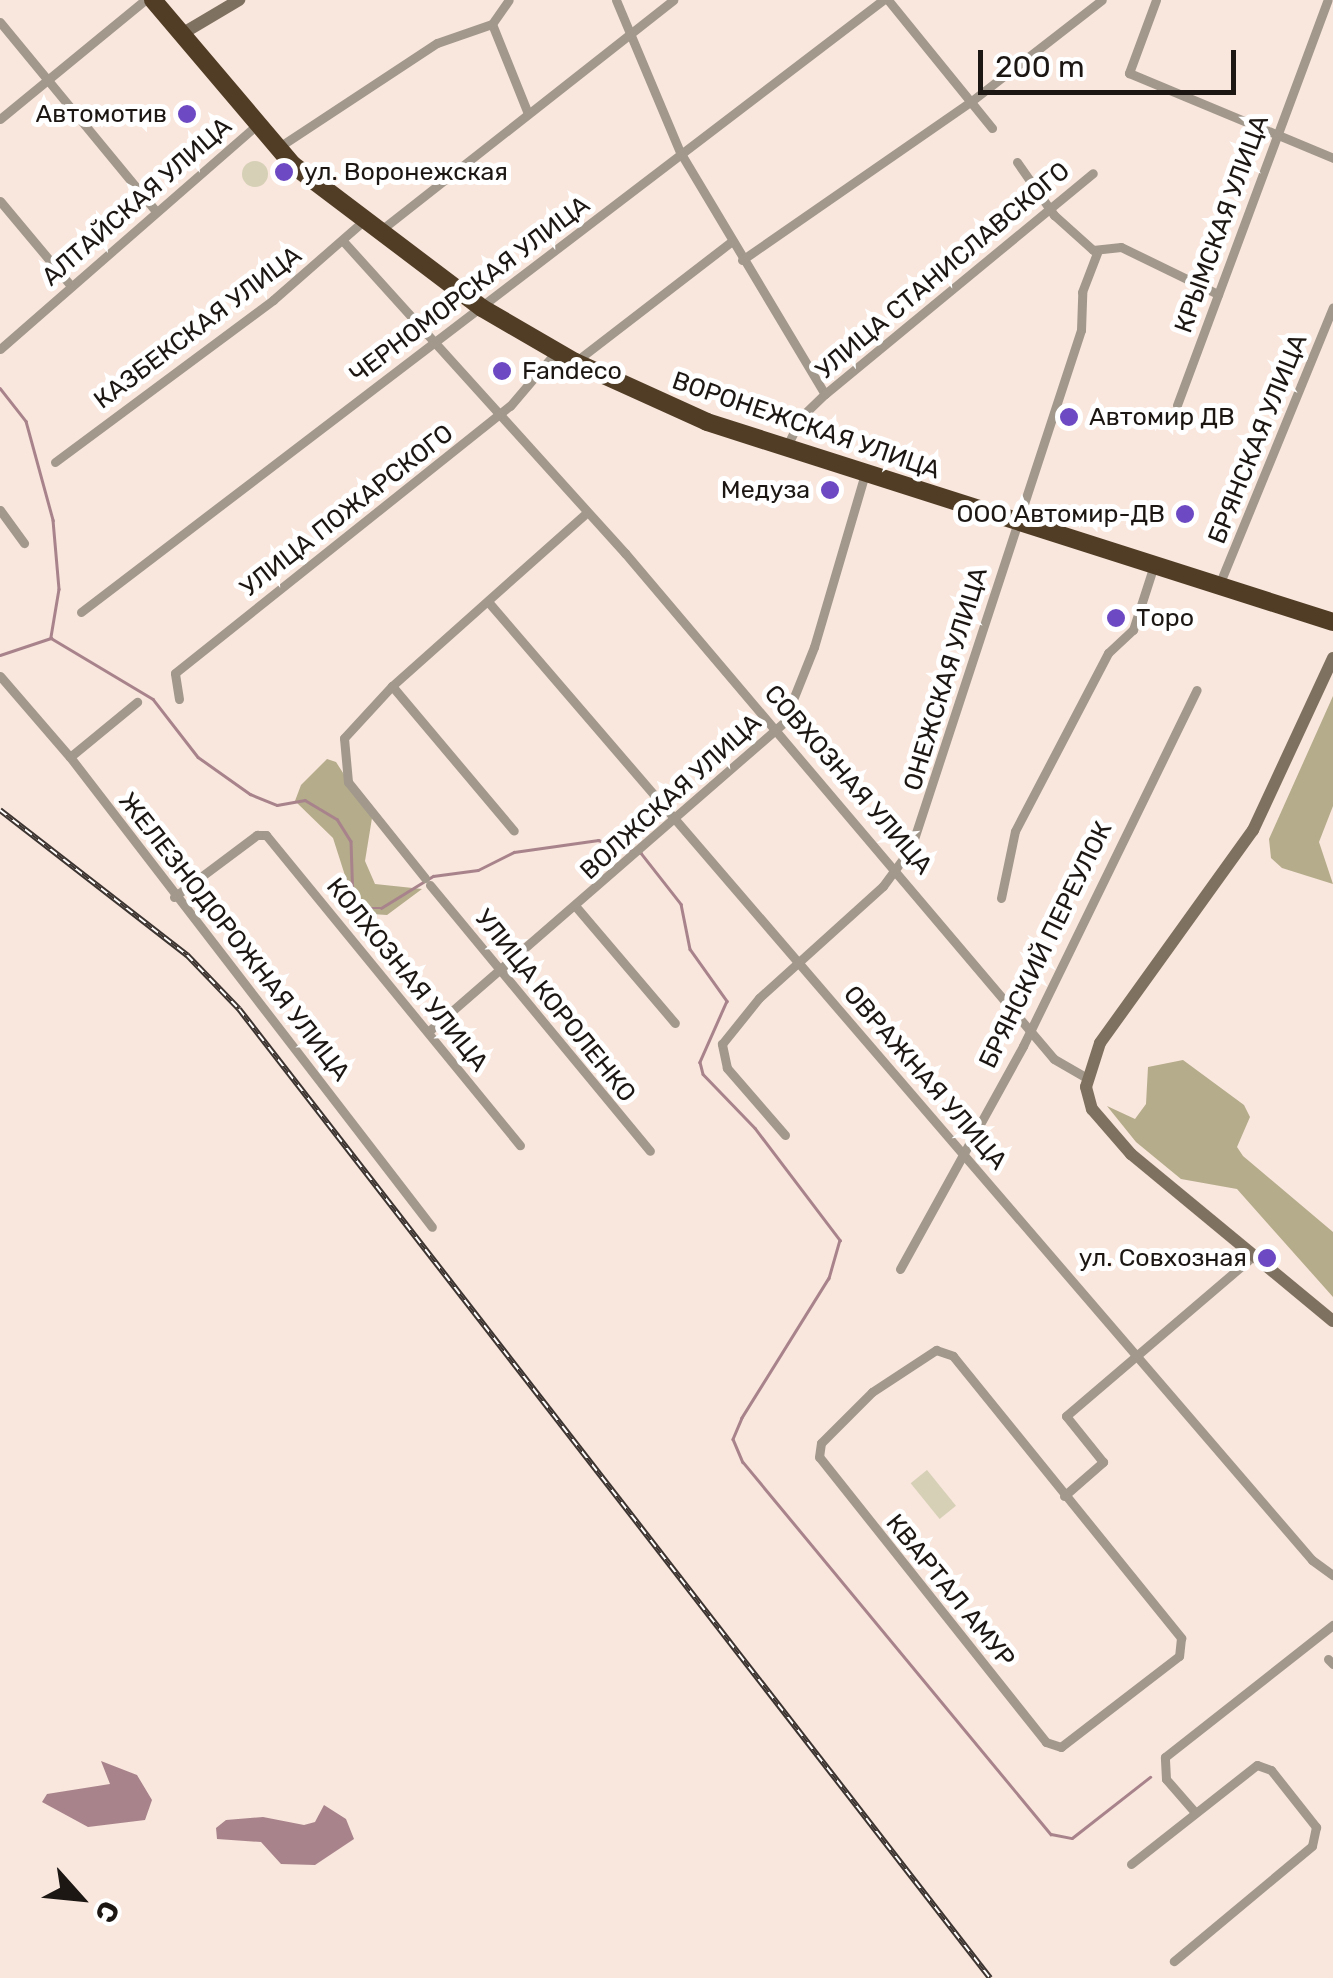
<!DOCTYPE html>
<meta charset="utf-8">
<style>
body{margin:0}
#map{position:relative;width:1333px;height:1978px;overflow:hidden;background:#f9e6dc;font-family:Rubik,sans-serif}
div>[style]{position:absolute}
.green>*{inset:0;background:#d6d0b7;transform-origin:0 0}
.round{border-radius:50%}
.forest>*{inset:0;background:#b4ac8b}
.water>*{inset:0;background:#a8838c}
.stream>*{height:2.5px;margin:-1.25px;padding:0 1.25px;transform-origin:1.25px;border-radius:1.25px;background:#a8838c}
.street>*{height:9px;margin:-4.5px;padding:0 4.5px;transform-origin:4.5px;border-radius:4.5px;background:#a2988c}
.secondary>*{height:12px;margin:-6px;padding:0 6px;transform-origin:6px;border-radius:6px;background:#7f715f}
.highway>*{height:18px;margin:-9px;padding:0 9px;transform-origin:9px;border-radius:9px;background:#513d25}
.rail>*{height:6px;margin-top:-3px;transform-origin:0;background:repeating-linear-gradient(90deg,#fff 0 8px,#3c3430 0 16px);box-sizing:border-box;border-block:2px solid #3c3430}
.dots>*{width:28px;height:28px;translate:-50% -50%;box-sizing:border-box;border:5px solid #fff;border-radius:50%}
span{translate:-50% -50%;white-space:nowrap;text-align:center;line-height:1.15;-webkit-text-stroke:10px #fff;paint-order:stroke}
.poi-label{font-size:25px;color:#1d1714}
.right{translate:-100% -50%;text-align:right}
.left{translate:0 -50%;text-align:left}
.street-label{font-size:25px;color:#1d1714}
.north{position:absolute;left:30px;top:1848px;width:100px;height:100px;-webkit-text-stroke:8px #fff;paint-order:stroke;rotate:117deg;font-size:28px;font-weight:700;line-height:40px;text-align:center;color:#1d1714}
.north::after{content:'';display:block;margin:auto;width:35px;height:45px;background:#1d1714;clip-path:polygon(50% 0,100% 100%,50% 72%,0 100%)}
.scale{position:absolute;left:978px;top:50px;width:258px;height:45px;box-sizing:border-box;border:5px solid #1d1714;border-top:0;padding-left:12px;font-size:30px;line-height:35px;white-space:nowrap;color:#1d1714;-webkit-text-stroke:8px #fff;paint-order:stroke}
</style>
<div id="map">
<div class="green">
<i class="round" style="left:242px;top:161px;width:26px;height:26px"></i>
<i style="left:927px;top:1470px;width:46px;height:21px;rotate:51deg"></i>
</div>
<div class="forest">
<i style="clip-path:polygon(1333px 696px,1333px 806px,1319px 842px,1333px 884px,1282px 868px,1271px 858px,1269px 839px)"></i>
<i style="clip-path:polygon(327px 759px,336px 762px,372px 818px,365px 861px,375px 884px,422px 889px,387px 915px,357px 913px,333px 838px,295px 801px,301px 785px)"></i>
<i style="clip-path:polygon(1183px 1060px,1244px 1105px,1250px 1117px,1237px 1147px,1243px 1156px,1333px 1232px,1333px 1297px,1237px 1189px,1181px 1179px,1136px 1142px,1107px 1106px,1135px 1119px,1146px 1104px,1148px 1067px)"></i>
</div>
<div class="water">
<i style="clip-path:polygon(101px 1761px,137px 1775px,152px 1800px,145px 1820px,88px 1827px,42px 1802px,47px 1794px,110px 1784px)"></i>
<i style="clip-path:polygon(324px 1805px,346px 1819px,354px 1839px,315px 1865px,281px 1864px,261px 1842px,217px 1839px,216px 1828px,226px 1820px,263px 1817px,304px 1825px,315px 1822px)"></i>
</div>
<div class="stream">
<i style="left:0;top:388px;width:42px;rotate:51.8deg"></i>
<i style="left:26px;top:421px;width:103px;rotate:74.7deg"></i>
<i style="left:53px;top:520px;width:69px;rotate:85deg"></i>
<i style="left:59px;top:589px;width:49px;rotate:99.5deg"></i>
<i style="left:0;top:655px;width:54px;rotate:-18.4deg"></i>
<i style="left:51px;top:638px;width:119px;rotate:30.9deg"></i>
<i style="left:153px;top:699px;width:73px;rotate:52.2deg"></i>
<i style="left:198px;top:757px;width:64px;rotate:35.4deg"></i>
<i style="left:250px;top:794px;width:29px;rotate:22deg"></i>
<i style="left:277px;top:805px;width:28px;rotate:-10deg"></i>
<i style="left:305px;top:800px;width:37px;rotate:31deg"></i>
<i style="left:337px;top:819px;width:26px;rotate:58deg"></i>
<i style="left:351px;top:841px;width:59px;rotate:88.1deg"></i>
<i style="left:353px;top:900px;width:14px;rotate:36deg"></i>
<i style="left:364px;top:908px;width:17px"></i>
<i style="left:381px;top:908px;width:61px;rotate:-31.6deg"></i>
<i style="left:433px;top:876px;width:45px;rotate:-7.6deg"></i>
<i style="left:478px;top:870px;width:40px;rotate:-26.6deg"></i>
<i style="left:514px;top:852px;width:85px;rotate:-8.1deg"></i>
<i style="left:598px;top:840px;width:45px;rotate:16.8deg"></i>
<i style="left:641px;top:853px;width:65px;rotate:51.9deg"></i>
<i style="left:681px;top:904px;width:46px;rotate:78.7deg"></i>
<i style="left:690px;top:949px;width:64px;rotate:54.6deg"></i>
<i style="left:727px;top:1001px;width:67px;rotate:113.9deg"></i>
<i style="left:700px;top:1062px;width:12px;rotate:76deg"></i>
<i style="left:703px;top:1074px;width:75px;rotate:46.1deg"></i>
<i style="left:755px;top:1128px;width:141px;rotate:52.8deg"></i>
<i style="left:840px;top:1240px;width:40px;rotate:106deg"></i>
<i style="left:829px;top:1278px;width:165px;rotate:121.9deg"></i>
<i style="left:742px;top:1418px;width:23px;rotate:113deg"></i>
<i style="left:733px;top:1439px;width:25px;rotate:67deg"></i>
<i style="left:743px;top:1462px;width:483px;rotate:50.4deg"></i>
<i style="left:1051px;top:1834px;width:21px;rotate:11deg"></i>
<i style="left:1072px;top:1838px;width:99px;rotate:-38deg"></i>
</div>
<div class="street">
<i style="left:616px;top:0;width:165px;rotate:67.2deg"></i>
<i style="left:680px;top:152px;width:282px;rotate:59.1deg"></i>
<i style="left:888px;top:0;width:165px;rotate:50.9deg"></i>
<i style="left:1156px;top:0;width:78px;rotate:110.3deg"></i>
<i style="left:1129px;top:73px;width:221px;rotate:22.6deg"></i>
<i style="left:0;top:22px;width:245px;rotate:50.5deg"></i>
<i style="left:492px;top:24px;width:94px;rotate:68.1deg"></i>
<i style="left:0;top:119px;width:188px;rotate:-39.4deg"></i>
<i style="left:279px;top:147px;width:189px;rotate:-33.4deg"></i>
<i style="left:437px;top:43px;width:58px;rotate:-19.1deg"></i>
<i style="left:492px;top:24px;width:29px;rotate:-55deg"></i>
<i style="left:1017px;top:162px;width:65px;rotate:55.1deg"></i>
<i style="left:1054px;top:215px;width:52px;rotate:41.9deg"></i>
<i style="left:1093px;top:250px;width:28px;rotate:-6deg"></i>
<i style="left:1121px;top:247px;width:108px;rotate:25.9deg"></i>
<i style="left:0;top:201px;width:111px;rotate:50.1deg"></i>
<i style="left:381px;top:230px;width:372px;rotate:-38.2deg"></i>
<i style="left:343px;top:241px;width:421px;rotate:47.9deg"></i>
<i style="left:625px;top:553px;width:663px;rotate:49.71deg"></i>
<i style="left:1054px;top:1059px;width:38px;rotate:30deg"></i>
<i style="left:742px;top:260px;width:276px;rotate:-34.7deg"></i>
<i style="left:969px;top:103px;width:168px;rotate:-37.8deg"></i>
<i style="left:0;top:349px;width:341px;rotate:-41.1deg"></i>
<i style="left:575px;top:362px;width:197px;rotate:-37.6deg"></i>
<i style="left:1177px;top:405px;width:432px;rotate:-69.6deg"></i>
<i style="left:787px;top:446px;width:32px;rotate:-64deg"></i>
<i style="left:801px;top:417px;width:33px;rotate:-44deg"></i>
<i style="left:825px;top:394px;width:347px;rotate:-39.5deg"></i>
<i style="left:55px;top:462px;width:272px;rotate:-36.6deg"></i>
<i style="left:273px;top:300px;width:118px;rotate:-41.2deg"></i>
<i style="left:0;top:510px;width:41px;rotate:54deg"></i>
<i style="left:1219px;top:585px;width:300px;rotate:-67.7deg"></i>
<i style="left:490px;top:604px;width:1261px;rotate:49.31deg"></i>
<i style="left:1312px;top:1560px;width:26px;rotate:36deg"></i>
<i style="left:81px;top:612px;width:1009px;rotate:-37.35deg"></i>
<i style="left:0;top:676px;width:107px;rotate:49.2deg"></i>
<i style="left:70px;top:757px;width:593px;rotate:52.4deg"></i>
<i style="left:392px;top:686px;width:189px;rotate:49.9deg"></i>
<i style="left:179px;top:699px;width:26px;rotate:-99deg"></i>
<i style="left:175px;top:673px;width:428px;rotate:-38.6deg"></i>
<i style="left:510px;top:406px;width:71px;rotate:-49.6deg"></i>
<i style="left:70px;top:757px;width:87px;rotate:-39.4deg"></i>
<i style="left:425px;top:878px;width:123px;rotate:-128.7deg"></i>
<i style="left:348px;top:782px;width:44px;rotate:-95.2deg"></i>
<i style="left:344px;top:738px;width:71px;rotate:-47.3deg"></i>
<i style="left:392px;top:686px;width:257px;rotate:-41.7deg"></i>
<i style="left:430px;top:885px;width:345px;rotate:50.4deg"></i>
<i style="left:174px;top:897px;width:104px;rotate:-36.8deg"></i>
<i style="left:257px;top:835px;width:9px"></i>
<i style="left:266px;top:835px;width:401px;rotate:50.7deg"></i>
<i style="left:1001px;top:898px;width:68px;rotate:-78.2deg"></i>
<i style="left:1015px;top:831px;width:201px;rotate:-62.4deg"></i>
<i style="left:1108px;top:653px;width:34px;rotate:-43deg"></i>
<i style="left:1133px;top:630px;width:68px;rotate:-72.1deg"></i>
<i style="left:577px;top:908px;width:151px;rotate:49.6deg"></i>
<i style="left:429px;top:1031px;width:471px;rotate:-41deg"></i>
<i style="left:784px;top:722px;width:81px;rotate:-68.2deg"></i>
<i style="left:814px;top:647px;width:180px;rotate:-73.6deg"></i>
<i style="left:785px;top:1135px;width:89px;rotate:-130.9deg"></i>
<i style="left:727px;top:1068px;width:25px;rotate:-102deg"></i>
<i style="left:722px;top:1044px;width:59px;rotate:-51.2deg"></i>
<i style="left:759px;top:998px;width:167px;rotate:-42.1deg"></i>
<i style="left:883px;top:886px;width:47px;rotate:-53.6deg"></i>
<i style="left:911px;top:848px;width:545px;rotate:-71.83deg"></i>
<i style="left:1081px;top:330px;width:38px;rotate:-88deg"></i>
<i style="left:1082px;top:292px;width:42px;rotate:-69deg"></i>
<i style="left:900px;top:1269px;width:255px;rotate:-61.1deg"></i>
<i style="left:1023px;top:1046px;width:396px;rotate:-64deg"></i>
<i style="left:936px;top:1350px;width:18px;rotate:19deg"></i>
<i style="left:953px;top:1356px;width:363px;rotate:51deg"></i>
<i style="left:1181px;top:1638px;width:18px;rotate:96deg"></i>
<i style="left:1179px;top:1656px;width:149px;rotate:142.4deg"></i>
<i style="left:1061px;top:1747px;width:16px;rotate:-162deg"></i>
<i style="left:1046px;top:1742px;width:364px;rotate:-128.5deg"></i>
<i style="left:819px;top:1457px;width:14px;rotate:-82deg"></i>
<i style="left:821px;top:1443px;width:72px;rotate:-45deg"></i>
<i style="left:872px;top:1392px;width:77px;rotate:-33.3deg"></i>
<i style="left:1064px;top:1496px;width:52px;rotate:-41.1deg"></i>
<i style="left:1103px;top:1462px;width:59px;rotate:-128.8deg"></i>
<i style="left:1066px;top:1416px;width:243px;rotate:-40.5deg"></i>
<i style="left:1328px;top:1659px;width:7px;rotate:45deg"></i>
<i style="left:1193px;top:1810px;width:41px;rotate:-131.1deg"></i>
<i style="left:1166px;top:1779px;width:22px;rotate:-93deg"></i>
<i style="left:1165px;top:1757px;width:214px;rotate:-38.2deg"></i>
<i style="left:1131px;top:1864px;width:160px;rotate:-38.2deg"></i>
<i style="left:1257px;top:1765px;width:15px;rotate:20deg"></i>
<i style="left:1271px;top:1770px;width:73px;rotate:51.7deg"></i>
<i style="left:1316px;top:1827px;width:19px;rotate:102deg"></i>
<i style="left:1312px;top:1846px;width:180px;rotate:140.2deg"></i>
</div>
<div class="secondary">
<i style="left:180px;top:35px;width:69px;rotate:-30.7deg"></i>
<i style="left:1333px;top:658px;width:190px;rotate:114.9deg"></i>
<i style="left:1253px;top:830px;width:262px;rotate:125.7deg"></i>
<i style="left:1100px;top:1043px;width:46px;rotate:107.7deg"></i>
<i style="left:1086px;top:1087px;width:23px;rotate:75deg"></i>
<i style="left:1092px;top:1109px;width:60px;rotate:49.1deg"></i>
<i style="left:1131px;top:1154px;width:262px;rotate:39.6deg"></i>
</div>
<div class="highway">
<i style="left:153px;top:0;width:216px;rotate:49.7deg"></i>
<i style="left:293px;top:165px;width:237px;rotate:37.1deg"></i>
<i style="left:482px;top:308px;width:108px;rotate:30.1deg"></i>
<i style="left:575px;top:362px;width:145px;rotate:24.4deg"></i>
<i style="left:707px;top:422px;width:657px;rotate:17.72deg"></i>
</div>
<div class="rail">
<i style="left:0;top:810px;width:237px;rotate:37.8deg"></i>
<i style="left:187px;top:955px;width:75px;rotate:46.1deg"></i>
<i style="left:239px;top:1009px;width:1226px;rotate:52.22deg"></i>
</div>
<div class="dots">
<i style="left:187px;top:114px;background:#6d4ac3"></i>
<i style="left:284px;top:172px;background:#6d4ac3"></i>
<i style="left:502px;top:371px;background:#6d4ac3"></i>
<i style="left:1069px;top:417px;background:#6d4ac3"></i>
<i style="left:830px;top:490px;background:#6d4ac3"></i>
<i style="left:1185px;top:514px;background:#6d4ac3"></i>
<i style="left:1116px;top:618px;background:#6d4ac3"></i>
<i style="left:1267px;top:1258px;background:#6d4ac3"></i>
</div>
<div class="poi-label">
<span class="right" style="left:167px;top:114px">Автомотив</span>
<span class="left" style="left:304px;top:172px">ул. Воронежская</span>
<span class="left" style="left:522px;top:371px">Fandeco</span>
<span class="left" style="left:1089px;top:417px">Автомир ДВ</span>
<span class="right" style="left:810px;top:490px">Медуза</span>
<span class="right" style="left:1165px;top:514px">ООО Автомир-ДВ</span>
<span class="left" style="left:1136px;top:618px">Торо</span>
<span class="right" style="left:1247px;top:1258px">ул. Совхозная</span>
</div>
<div class="street-label">
<span style="left:137px;top:202px;rotate:-41deg">АЛТАЙСКАЯ УЛИЦА</span>
<span style="left:1222px;top:224px;rotate:-70deg">КРЫМСКАЯ УЛИЦА</span>
<span style="left:943px;top:271px;rotate:-40deg">УЛИЦА СТАНИСЛАВСКОГО</span>
<span style="left:470px;top:290px;rotate:-37deg">ЧЕРНОМОРСКАЯ УЛИЦА</span>
<span style="left:198px;top:328px;rotate:-37deg">КАЗБЕКСКАЯ УЛИЦА</span>
<span style="left:806px;top:426px;rotate:19deg">ВОРОНЕЖСКАЯ УЛИЦА</span>
<span style="left:1258px;top:439px;rotate:-68deg">БРЯНСКАЯ УЛИЦА</span>
<span style="left:347px;top:511px;rotate:-38deg">УЛИЦА ПОЖАРСКОГО</span>
<span style="left:946px;top:679px;rotate:-73deg">ОНЕЖСКАЯ УЛИЦА</span>
<span style="left:848px;top:780px;rotate:49deg">СОВХОЗНАЯ УЛИЦА</span>
<span style="left:671px;top:797px;rotate:-42deg">ВОЛЖСКАЯ УЛИЦА</span>
<span style="left:234px;top:937px;rotate:52deg">ЖЕЛЕЗНОДОРОЖНАЯ УЛИЦА</span>
<span style="left:1046px;top:945px;rotate:-64deg">БРЯНСКИЙ ПЕРЕУЛОК</span>
<span style="left:407px;top:975px;rotate:51deg">КОЛХОЗНАЯ УЛИЦА</span>
<span style="left:555px;top:1006px;rotate:51deg">УЛИЦА КОРОЛЕНКО</span>
<span style="left:925px;top:1078px;rotate:49deg">ОВРАЖНАЯ УЛИЦА</span>
<span style="left:950px;top:1591px;rotate:51deg">КВАРТАЛ АМУР</span>
</div>
<div class="north">С</div>
<div class="scale">200 m</div>
</div>
